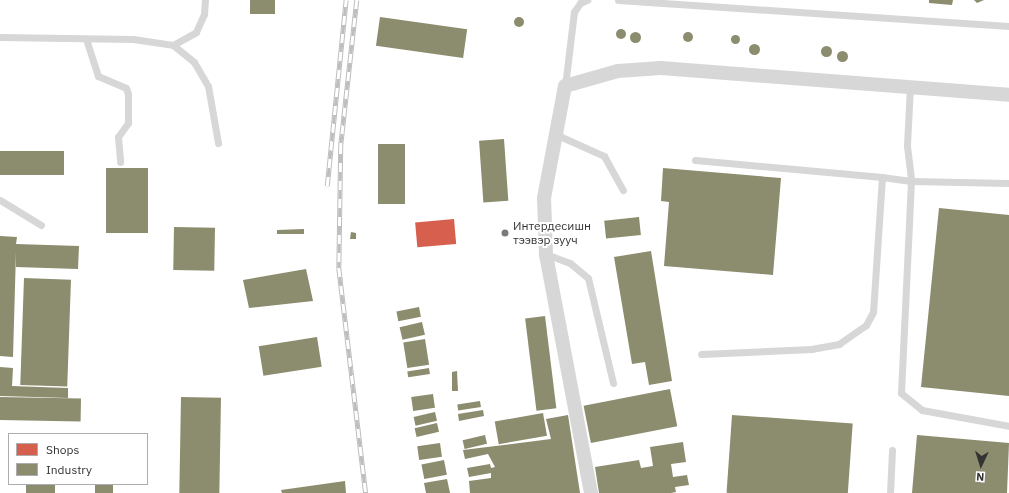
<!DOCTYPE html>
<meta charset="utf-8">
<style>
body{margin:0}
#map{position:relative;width:1009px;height:493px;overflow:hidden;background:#fff;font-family:"IBM Plex Sans",sans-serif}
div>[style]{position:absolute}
.shops>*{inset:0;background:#d6604d;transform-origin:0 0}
.industry>*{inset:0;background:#8c8c6e;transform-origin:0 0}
.round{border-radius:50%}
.lane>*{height:7px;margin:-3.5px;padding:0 3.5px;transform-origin:3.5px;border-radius:3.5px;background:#d7d7d7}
.street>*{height:14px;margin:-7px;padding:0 7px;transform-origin:7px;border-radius:7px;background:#d7d7d7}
.rail>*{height:4.5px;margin-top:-2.25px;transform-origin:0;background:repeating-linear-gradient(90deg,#fff 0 9px,#bebebe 0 18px);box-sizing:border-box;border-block:1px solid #bebebe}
.dots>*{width:11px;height:11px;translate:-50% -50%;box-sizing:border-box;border:2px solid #fff;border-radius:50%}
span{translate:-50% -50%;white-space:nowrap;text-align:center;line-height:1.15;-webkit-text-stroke:4px #fff;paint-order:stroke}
.poi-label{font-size:12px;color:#333}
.left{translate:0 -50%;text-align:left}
.legend{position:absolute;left:8px;top:433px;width:140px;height:52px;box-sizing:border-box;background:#fff;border:1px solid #adadad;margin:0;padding:5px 7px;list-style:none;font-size:12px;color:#333}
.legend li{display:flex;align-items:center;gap:8px;height:20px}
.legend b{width:20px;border:1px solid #adadad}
.north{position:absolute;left:961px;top:445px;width:40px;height:40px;-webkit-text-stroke:3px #fff;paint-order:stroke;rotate:184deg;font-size:11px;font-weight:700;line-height:16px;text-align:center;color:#333}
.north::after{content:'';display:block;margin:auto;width:14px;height:18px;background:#333;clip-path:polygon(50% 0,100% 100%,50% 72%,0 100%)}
</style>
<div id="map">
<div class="shops">
<i style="left:454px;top:219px;width:25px;height:39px;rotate:85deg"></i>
</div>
<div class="industry">
<i style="left:250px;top:0;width:25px;height:14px"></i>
<i style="clip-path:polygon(929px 0,953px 0,952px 5px,929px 3px)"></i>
<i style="clip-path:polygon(974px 0,984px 0,977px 3px)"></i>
<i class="round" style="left:514px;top:17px;width:10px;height:10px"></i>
<i style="left:380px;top:17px;width:88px;height:29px;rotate:8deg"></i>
<i class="round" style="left:616px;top:29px;width:10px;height:10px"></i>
<i class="round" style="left:629.5px;top:31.5px;width:11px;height:11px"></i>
<i class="round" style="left:683px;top:32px;width:10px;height:10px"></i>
<i class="round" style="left:730.5px;top:34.5px;width:9px;height:9px"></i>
<i class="round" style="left:748.5px;top:43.5px;width:11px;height:11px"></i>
<i class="round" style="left:820.5px;top:45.5px;width:11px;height:11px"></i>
<i class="round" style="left:836.5px;top:50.5px;width:11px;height:11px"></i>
<i style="left:504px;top:139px;width:62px;height:25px;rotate:86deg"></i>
<i style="left:378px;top:144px;width:27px;height:60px"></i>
<i style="left:0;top:151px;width:64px;height:24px"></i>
<i style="left:106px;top:168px;width:42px;height:65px"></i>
<i style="clip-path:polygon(663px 168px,781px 178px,773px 275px,664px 266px,669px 202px,661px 201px)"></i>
<i style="clip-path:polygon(939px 208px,1009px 215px,1009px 396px,921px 387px)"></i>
<i style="left:639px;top:217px;width:18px;height:35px;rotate:84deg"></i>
<i style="left:174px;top:227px;width:41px;height:43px;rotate:1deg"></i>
<i style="clip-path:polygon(304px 229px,304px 234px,277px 234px,277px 230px)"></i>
<i style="clip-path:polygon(351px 232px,356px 233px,356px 239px,350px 239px)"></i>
<i style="clip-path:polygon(0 236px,17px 237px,16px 244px,79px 246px,78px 269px,16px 267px,16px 252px,13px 357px,0 356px)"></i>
<i style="clip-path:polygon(651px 251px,672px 381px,649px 385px,645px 362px,632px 364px,614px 257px)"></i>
<i style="clip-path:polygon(306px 269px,313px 301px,249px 308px,243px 280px)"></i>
<i style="left:24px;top:278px;width:47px;height:107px;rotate:2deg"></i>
<i style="left:419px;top:307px;width:10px;height:23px;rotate:79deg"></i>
<i style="left:545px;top:316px;width:93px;height:20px;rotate:83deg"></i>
<i style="left:422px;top:322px;width:13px;height:23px;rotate:77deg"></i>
<i style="left:317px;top:337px;width:30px;height:59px;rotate:81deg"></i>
<i style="left:425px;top:339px;width:26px;height:22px;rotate:81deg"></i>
<i style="clip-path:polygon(0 367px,13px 368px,12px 386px,68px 388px,68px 398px,0 396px)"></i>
<i style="left:429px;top:368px;width:6px;height:22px;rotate:81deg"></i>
<i style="clip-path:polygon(457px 371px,458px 391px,452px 391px,452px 372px)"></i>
<i style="left:670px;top:389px;width:38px;height:88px;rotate:79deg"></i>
<i style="left:433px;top:394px;width:14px;height:22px;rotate:82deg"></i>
<i style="left:0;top:397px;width:81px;height:23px;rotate:1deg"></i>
<i style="left:181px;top:397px;width:40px;height:96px;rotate:1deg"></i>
<i style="left:480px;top:401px;width:6px;height:23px;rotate:81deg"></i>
<i style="clip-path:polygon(483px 410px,484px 416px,459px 421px,458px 414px)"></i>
<i style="left:435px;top:412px;width:9px;height:22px;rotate:77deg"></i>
<i style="left:543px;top:413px;width:23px;height:49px;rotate:80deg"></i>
<i style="clip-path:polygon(568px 415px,580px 493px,470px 493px,469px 481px,491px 478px,491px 473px,469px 477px,467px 468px,490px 464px,491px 468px,495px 467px,488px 454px,465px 459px,463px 450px,551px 439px,546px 419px)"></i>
<i style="left:732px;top:415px;width:121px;height:78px;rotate:4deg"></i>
<i style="left:437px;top:423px;width:9px;height:23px;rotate:77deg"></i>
<i style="left:485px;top:435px;width:9px;height:23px;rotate:77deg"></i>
<i style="clip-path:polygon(917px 435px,1009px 443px,1007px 493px,912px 493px)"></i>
<i style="clip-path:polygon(683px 442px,686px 462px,671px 464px,673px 477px,687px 475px,689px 485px,675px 487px,676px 492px,671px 493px,599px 493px,595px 467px,639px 460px,641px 468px,653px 466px,650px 447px)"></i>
<i style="left:440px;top:443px;width:14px;height:23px;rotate:82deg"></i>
<i style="left:444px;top:460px;width:15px;height:23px;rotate:79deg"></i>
<i style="clip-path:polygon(447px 479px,450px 493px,426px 493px,424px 483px)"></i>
<i style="clip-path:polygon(345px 481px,346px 493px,282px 493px,281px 490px)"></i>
<i style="left:26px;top:484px;width:29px;height:9px"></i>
<i style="left:95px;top:484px;width:18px;height:9px"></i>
</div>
<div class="lane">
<i style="left:618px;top:0;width:392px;rotate:3.8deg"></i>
<i style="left:0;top:37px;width:133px;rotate:0.9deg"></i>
<i style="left:133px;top:39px;width:40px;rotate:8.5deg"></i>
<i style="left:173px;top:45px;width:27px;rotate:39deg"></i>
<i style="left:194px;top:62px;width:28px;rotate:60deg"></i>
<i style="left:208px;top:86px;width:58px;rotate:80deg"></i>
<i style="left:86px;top:39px;width:39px;rotate:72deg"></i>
<i style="left:98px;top:76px;width:30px;rotate:23deg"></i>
<i style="left:126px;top:88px;width:6px;rotate:72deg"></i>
<i style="left:128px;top:94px;width:29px;rotate:90deg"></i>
<i style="left:128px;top:123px;width:17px;rotate:126deg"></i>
<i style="left:118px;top:137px;width:25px;rotate:85deg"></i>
<i style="left:173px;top:45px;width:26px;rotate:-29deg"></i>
<i style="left:196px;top:32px;width:20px;rotate:-66deg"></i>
<i style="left:204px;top:14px;width:14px;rotate:-86deg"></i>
<i style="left:565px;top:86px;width:75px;rotate:-83.1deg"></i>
<i style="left:574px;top:12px;width:11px;rotate:-56deg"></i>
<i style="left:580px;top:3px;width:8px;rotate:-23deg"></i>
<i style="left:910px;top:86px;width:60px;rotate:92.9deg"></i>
<i style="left:907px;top:146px;width:35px;rotate:83deg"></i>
<i style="left:911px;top:181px;width:98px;rotate:1.2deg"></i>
<i style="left:555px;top:134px;width:54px;rotate:24.2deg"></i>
<i style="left:604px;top:156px;width:39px;rotate:61deg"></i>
<i style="left:695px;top:160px;width:188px;rotate:5.2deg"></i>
<i style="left:882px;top:177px;width:135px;rotate:93.8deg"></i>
<i style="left:873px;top:312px;width:15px;rotate:118deg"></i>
<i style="left:866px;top:325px;width:33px;rotate:145deg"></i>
<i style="left:839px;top:344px;width:27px;rotate:170deg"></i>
<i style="left:812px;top:349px;width:111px;rotate:177.4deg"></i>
<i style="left:882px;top:177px;width:29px;rotate:8deg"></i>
<i style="left:911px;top:181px;width:212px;rotate:92.7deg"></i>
<i style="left:901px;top:393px;width:27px;rotate:39deg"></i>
<i style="left:922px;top:410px;width:88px;rotate:10.4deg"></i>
<i style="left:0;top:200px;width:48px;rotate:31.4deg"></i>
<i style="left:546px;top:254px;width:26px;rotate:21deg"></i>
<i style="left:570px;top:263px;width:23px;rotate:40deg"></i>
<i style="left:588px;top:278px;width:108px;rotate:76.6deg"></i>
<i style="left:890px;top:493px;width:43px;rotate:-87.3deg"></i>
</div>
<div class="street">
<i style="left:591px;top:493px;width:243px;rotate:-100.7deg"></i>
<i style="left:546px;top:254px;width:56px;rotate:-92deg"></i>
<i style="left:544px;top:198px;width:114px;rotate:-79.4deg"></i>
<i style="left:565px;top:86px;width:55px;rotate:-15.8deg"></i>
<i style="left:618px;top:71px;width:43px;rotate:-4deg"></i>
<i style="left:661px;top:68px;width:349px;rotate:4.4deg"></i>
</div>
<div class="rail">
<i style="left:357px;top:0;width:146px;rotate:96.3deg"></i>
<i style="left:341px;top:145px;width:123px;rotate:90.9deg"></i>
<i style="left:339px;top:268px;width:227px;rotate:83.2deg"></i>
<i style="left:327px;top:186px;width:187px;rotate:-84.2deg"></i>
</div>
<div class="dots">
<i style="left:505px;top:233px;background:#7a7a7a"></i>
</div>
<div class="poi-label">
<span class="left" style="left:513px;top:233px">Интердесишн<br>тээвэр зууч</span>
</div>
<ul class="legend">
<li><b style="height:11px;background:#d6604d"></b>Shops</li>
<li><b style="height:11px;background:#8c8c6e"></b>Industry</li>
</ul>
<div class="north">N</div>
</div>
